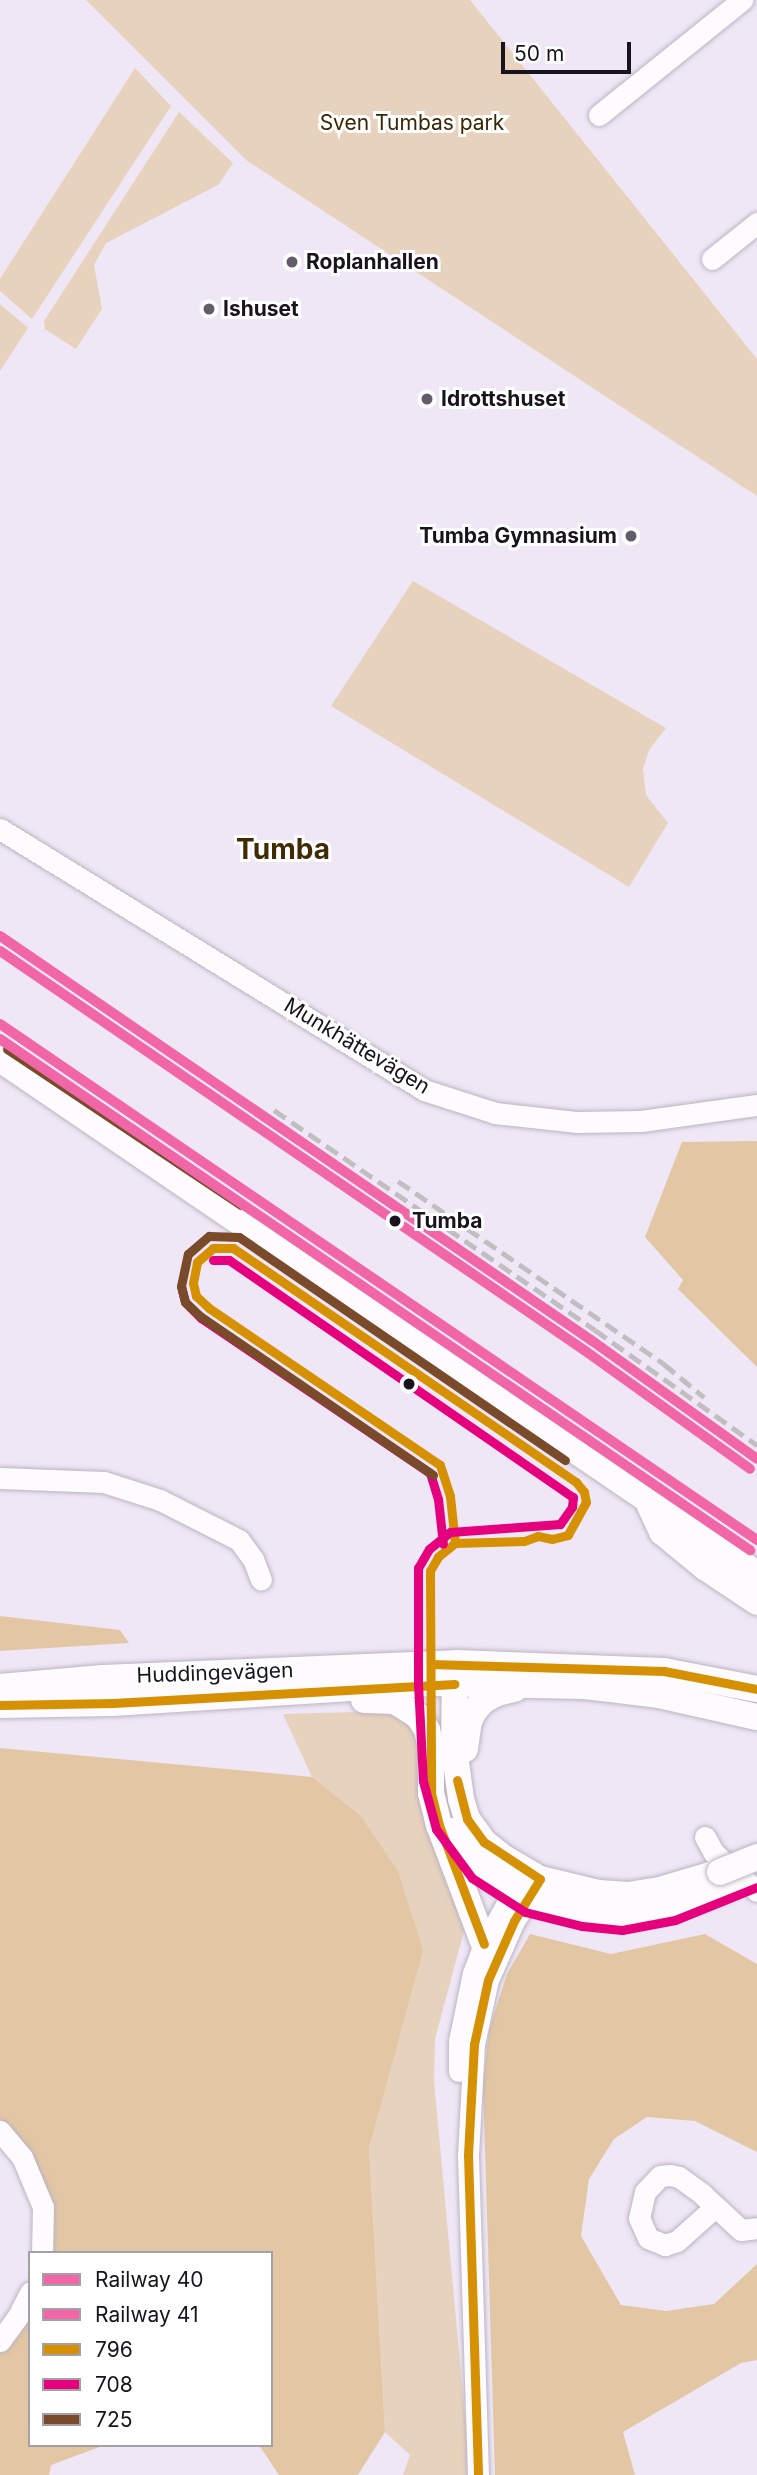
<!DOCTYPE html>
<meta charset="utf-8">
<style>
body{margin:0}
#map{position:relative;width:757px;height:2475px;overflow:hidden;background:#efe7f6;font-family:Inter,sans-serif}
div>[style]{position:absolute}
.green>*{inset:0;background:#e7d2bd}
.forest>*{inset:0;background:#e3c6a4}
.roads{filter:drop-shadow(0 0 2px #bbb4c0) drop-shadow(0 0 2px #bbb4c0)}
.minor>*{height:21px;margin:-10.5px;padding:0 10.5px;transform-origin:10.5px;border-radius:10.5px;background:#fdfbfe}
.major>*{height:26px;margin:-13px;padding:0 13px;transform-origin:13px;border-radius:13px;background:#fdfbfe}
.rail>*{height:5px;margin-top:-2.5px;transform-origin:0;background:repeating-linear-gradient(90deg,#c0bec1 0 14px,transparent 0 21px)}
.bridges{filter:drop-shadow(0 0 2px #bbb4c0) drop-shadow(0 0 2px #bbb4c0)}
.major-bridge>*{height:26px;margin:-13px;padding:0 13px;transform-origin:13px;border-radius:13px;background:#fdfbfe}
.bus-1>*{height:9px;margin:-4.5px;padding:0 4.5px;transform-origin:4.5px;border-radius:4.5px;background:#d69004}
.bus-2>*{height:9px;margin:-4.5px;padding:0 4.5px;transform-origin:4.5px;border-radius:4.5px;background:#e5007d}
.bus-3>*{height:9px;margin:-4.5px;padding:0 4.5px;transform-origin:4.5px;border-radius:4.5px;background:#7a4b2a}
.rail-1>*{height:10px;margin:-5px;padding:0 5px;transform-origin:5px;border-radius:5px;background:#f166a7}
.rail-2>*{height:10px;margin:-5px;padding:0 5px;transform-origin:5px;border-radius:5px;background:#f166a7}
.dots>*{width:19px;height:19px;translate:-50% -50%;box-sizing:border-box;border:4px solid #fff;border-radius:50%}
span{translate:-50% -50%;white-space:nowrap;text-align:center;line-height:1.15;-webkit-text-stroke:6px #fff;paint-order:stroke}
.park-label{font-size:21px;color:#3a2705}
.poi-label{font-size:21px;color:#19131d;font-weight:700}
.left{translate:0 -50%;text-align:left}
.right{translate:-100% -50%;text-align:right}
.street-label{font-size:21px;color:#19131d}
.stop-label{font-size:21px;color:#19131d;font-weight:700}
.district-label{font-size:28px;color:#3f2b04;font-weight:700}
.legend{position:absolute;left:28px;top:2251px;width:245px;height:196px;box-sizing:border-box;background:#fff;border:2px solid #a3a1a5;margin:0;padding:9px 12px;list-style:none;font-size:21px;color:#19131d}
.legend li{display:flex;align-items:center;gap:14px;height:35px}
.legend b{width:35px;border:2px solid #a3a1a5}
.scale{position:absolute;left:501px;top:42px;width:130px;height:32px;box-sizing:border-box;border:4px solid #19131d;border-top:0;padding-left:9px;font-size:21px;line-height:24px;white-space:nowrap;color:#19131d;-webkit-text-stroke:5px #fff;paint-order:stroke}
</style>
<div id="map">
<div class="green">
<i style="clip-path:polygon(86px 0,470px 0,757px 359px,757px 496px,246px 160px)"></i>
<i style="clip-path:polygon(135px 68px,171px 106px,32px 319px,0 291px,0 279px)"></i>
<i style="clip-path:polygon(179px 112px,233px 163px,218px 185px,106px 243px,94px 265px,102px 309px,76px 349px,45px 329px,44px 321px)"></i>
<i style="clip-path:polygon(0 304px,28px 328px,0 371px)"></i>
<i style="clip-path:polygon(413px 581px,666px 728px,649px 750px,643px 769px,646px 795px,668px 823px,629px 887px,331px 706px)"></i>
<i style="clip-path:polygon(391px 1711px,415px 1729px,422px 1796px,463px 1913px,464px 1931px,435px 2039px,434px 2081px,468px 2449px,467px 2475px,403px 2475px,410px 2455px,385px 2432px,369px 2148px,384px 2084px,360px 1815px,312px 1777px,283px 1714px)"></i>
</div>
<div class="forest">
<i style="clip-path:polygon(757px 1141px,757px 1367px,678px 1289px,683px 1280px,645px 1237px,682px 1142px)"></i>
<i style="clip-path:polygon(0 1616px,120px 1630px,129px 1643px,0 1651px)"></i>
<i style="clip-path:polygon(0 1748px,312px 1777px,360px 1815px,398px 1871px,423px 1950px,369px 2148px,385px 2432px,358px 2475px,279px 2475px,259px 2445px,271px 2445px,271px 2253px,51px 2253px,15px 2134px,0 2119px)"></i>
<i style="clip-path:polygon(530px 1934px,611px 1954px,705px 1934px,757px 1964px,757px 2152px,695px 2121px,647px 2117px,614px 2139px,589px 2179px,581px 2236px,621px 2305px,666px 2311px,714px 2304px,757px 2264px,757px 2360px,741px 2363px,623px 2432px,635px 2475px,495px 2475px,483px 2083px,489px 2030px,507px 1974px)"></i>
<i style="clip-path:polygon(30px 2313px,30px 2445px,105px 2445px,51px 2465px,49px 2475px,0 2475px,0 2353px)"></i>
</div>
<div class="roads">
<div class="minor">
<i style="left:599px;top:115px;width:184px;rotate:-38.8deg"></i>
<i style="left:712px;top:259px;width:58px;rotate:-38.7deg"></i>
<i style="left:0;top:829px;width:498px;rotate:31.6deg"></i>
<i style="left:424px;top:1090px;width:75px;rotate:17.9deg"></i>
<i style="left:495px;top:1113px;width:81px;rotate:6.3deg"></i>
<i style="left:576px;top:1122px;width:65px;rotate:-0.9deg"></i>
<i style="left:641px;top:1121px;width:117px;rotate:-7.9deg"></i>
<i style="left:0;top:1478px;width:104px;rotate:2.2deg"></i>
<i style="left:104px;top:1482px;width:59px;rotate:17.8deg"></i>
<i style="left:160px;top:1500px;width:89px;rotate:26.9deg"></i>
<i style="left:239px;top:1540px;width:24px;rotate:54deg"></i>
<i style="left:253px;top:1559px;width:22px;rotate:69deg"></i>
<i style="left:705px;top:1837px;width:18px;rotate:61deg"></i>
<i style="left:714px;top:1853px;width:57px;rotate:41.5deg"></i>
<i style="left:459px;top:2071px;width:30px;rotate:-90deg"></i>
<i style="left:459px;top:2041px;width:69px;rotate:-78.4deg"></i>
<i style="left:473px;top:1973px;width:31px;rotate:-69deg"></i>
<i style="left:484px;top:1944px;width:75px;rotate:-60.4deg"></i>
<i style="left:0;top:2131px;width:34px;rotate:50deg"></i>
<i style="left:22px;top:2157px;width:54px;rotate:67.2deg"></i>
<i style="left:43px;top:2207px;width:46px;rotate:91.2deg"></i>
<i style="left:715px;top:2207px;width:51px;rotate:138.2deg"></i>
<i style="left:677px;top:2241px;width:13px;rotate:162deg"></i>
<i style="left:665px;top:2245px;width:18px;rotate:-158deg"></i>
<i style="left:648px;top:2238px;width:22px;rotate:-114deg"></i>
<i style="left:639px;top:2218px;width:27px;rotate:-77deg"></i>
<i style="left:645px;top:2192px;width:22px;rotate:-47deg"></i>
<i style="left:660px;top:2176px;width:10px;rotate:-6deg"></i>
<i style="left:670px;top:2175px;width:9px;rotate:13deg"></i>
<i style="left:679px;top:2177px;width:29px;rotate:36deg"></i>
<i style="left:702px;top:2194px;width:53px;rotate:42.7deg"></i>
<i style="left:741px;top:2230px;width:16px;rotate:-7deg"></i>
<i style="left:0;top:2341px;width:29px;rotate:-54deg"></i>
<i style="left:17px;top:2318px;width:29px;rotate:-63deg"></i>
<i style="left:478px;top:2475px;width:320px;rotate:-91.8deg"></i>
<i style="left:468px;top:2155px;width:111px;rotate:-86.9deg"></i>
<i style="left:474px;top:2044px;width:66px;rotate:-77.7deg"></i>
<i style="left:488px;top:1980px;width:64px;rotate:-66.2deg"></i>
<i style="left:514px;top:1921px;width:42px;rotate:-56.7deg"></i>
</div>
<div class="major">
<i style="left:0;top:1059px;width:916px;rotate:34.23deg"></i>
<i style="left:650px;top:1506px;width:29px;rotate:65deg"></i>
<i style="left:662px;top:1532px;width:57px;rotate:39.3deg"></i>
<i style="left:706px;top:1568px;width:61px;rotate:33.7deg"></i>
<i style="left:455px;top:1669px;width:78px;rotate:90.7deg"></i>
<i style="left:454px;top:1747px;width:52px;rotate:82.3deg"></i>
<i style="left:461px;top:1799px;width:21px;rotate:73deg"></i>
<i style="left:467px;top:1819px;width:29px;rotate:54deg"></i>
<i style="left:484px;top:1842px;width:26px;rotate:39deg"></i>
<i style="left:504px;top:1858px;width:42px;rotate:30.3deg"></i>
<i style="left:540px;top:1879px;width:61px;rotate:13.3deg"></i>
<i style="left:599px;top:1893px;width:29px;rotate:4deg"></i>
<i style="left:628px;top:1895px;width:32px;rotate:-9deg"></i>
<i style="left:660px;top:1890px;width:63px;rotate:-16.7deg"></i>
<i style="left:0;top:1687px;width:103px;rotate:-5deg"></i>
<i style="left:103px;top:1678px;width:353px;rotate:-2.4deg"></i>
<i style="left:456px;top:1663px;width:208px;rotate:2.2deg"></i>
<i style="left:664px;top:1671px;width:95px;rotate:11deg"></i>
<i style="left:364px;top:1700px;width:31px;rotate:2deg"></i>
<i style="left:395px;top:1701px;width:27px;rotate:33deg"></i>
<i style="left:418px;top:1716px;width:17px;rotate:57deg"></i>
<i style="left:427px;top:1730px;width:17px;rotate:77deg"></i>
<i style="left:431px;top:1747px;width:46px;rotate:90deg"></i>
<i style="left:431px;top:1793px;width:33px;rotate:76deg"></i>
<i style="left:439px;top:1825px;width:127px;rotate:69.3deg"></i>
<i style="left:0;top:1705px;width:113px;rotate:-1deg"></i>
<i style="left:113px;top:1703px;width:318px;rotate:-3.6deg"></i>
<i style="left:430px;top:1683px;width:154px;rotate:1.1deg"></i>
<i style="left:584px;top:1686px;width:76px;rotate:6.8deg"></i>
<i style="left:659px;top:1695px;width:100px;rotate:12.7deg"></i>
<i style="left:465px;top:1749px;width:27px;rotate:-82deg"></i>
<i style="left:469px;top:1722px;width:12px;rotate:-66deg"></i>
<i style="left:474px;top:1711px;width:15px;rotate:-48deg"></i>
<i style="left:484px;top:1700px;width:15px;rotate:-28deg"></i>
<i style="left:497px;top:1693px;width:18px;rotate:-13deg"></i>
<i style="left:452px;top:1831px;width:49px;rotate:53.4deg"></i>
<i style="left:481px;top:1870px;width:40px;rotate:32.9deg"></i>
<i style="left:515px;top:1892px;width:16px;rotate:30deg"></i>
<i style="left:529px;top:1900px;width:58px;rotate:14deg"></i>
<i style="left:585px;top:1914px;width:37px;rotate:6deg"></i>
<i style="left:622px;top:1918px;width:51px;rotate:-11.3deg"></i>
<i style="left:672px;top:1908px;width:59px;rotate:-20deg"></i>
</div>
</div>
<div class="rail">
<i style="left:246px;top:1106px;width:42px;rotate:28.4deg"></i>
<i style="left:274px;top:1110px;width:389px;rotate:34.4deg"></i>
<i style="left:595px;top:1330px;width:199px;rotate:35.4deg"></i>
<i style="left:398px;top:1181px;width:323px;rotate:34.5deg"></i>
<i style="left:664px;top:1364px;width:52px;rotate:39.5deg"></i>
</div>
<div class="bridges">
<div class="major-bridge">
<i style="left:720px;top:1872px;width:40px;rotate:-22deg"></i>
</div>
</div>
<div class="bus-1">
<i style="left:213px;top:1248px;width:20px"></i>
<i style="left:233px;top:1248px;width:415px;rotate:34.3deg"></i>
<i style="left:576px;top:1482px;width:13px;rotate:51deg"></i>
<i style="left:584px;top:1492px;width:10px;rotate:79deg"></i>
<i style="left:586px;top:1502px;width:38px;rotate:119deg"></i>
<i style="left:568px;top:1535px;width:16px;rotate:166deg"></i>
<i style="left:552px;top:1539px;width:14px;rotate:-168deg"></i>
<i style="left:538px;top:1536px;width:15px;rotate:160deg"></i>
<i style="left:524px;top:1541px;width:69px;rotate:178.3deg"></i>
<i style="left:455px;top:1543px;width:47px;rotate:-96.1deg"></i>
<i style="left:450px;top:1496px;width:33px;rotate:-108deg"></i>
<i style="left:440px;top:1465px;width:279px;rotate:-145.8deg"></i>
<i style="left:209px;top:1308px;width:18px;rotate:-137deg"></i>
<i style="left:196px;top:1296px;width:13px;rotate:-103deg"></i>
<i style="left:193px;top:1283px;width:21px;rotate:-79deg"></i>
<i style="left:197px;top:1262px;width:21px;rotate:-41deg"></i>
<i style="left:455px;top:1543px;width:22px;rotate:141deg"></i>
<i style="left:438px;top:1557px;width:16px;rotate:120deg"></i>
<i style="left:430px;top:1571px;width:222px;rotate:89.7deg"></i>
<i style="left:431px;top:1793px;width:33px;rotate:76deg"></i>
<i style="left:439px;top:1825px;width:127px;rotate:69.3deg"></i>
<i style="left:431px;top:1664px;width:233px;rotate:1.7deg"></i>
<i style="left:664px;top:1671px;width:95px;rotate:11deg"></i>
<i style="left:0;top:1705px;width:113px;rotate:-1deg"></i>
<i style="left:113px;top:1703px;width:342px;rotate:-3.2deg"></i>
<i style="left:457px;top:1780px;width:40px;rotate:75.6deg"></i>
<i style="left:467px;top:1819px;width:29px;rotate:54deg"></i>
<i style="left:484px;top:1842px;width:67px;rotate:33.5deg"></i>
<i style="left:540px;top:1879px;width:49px;rotate:121.8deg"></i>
<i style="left:514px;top:1921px;width:64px;rotate:113.8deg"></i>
<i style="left:488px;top:1980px;width:66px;rotate:102.3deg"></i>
<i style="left:474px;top:2044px;width:111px;rotate:93.1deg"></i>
<i style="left:468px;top:2155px;width:320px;rotate:88.2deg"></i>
</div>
<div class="bus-2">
<i style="left:213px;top:1260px;width:16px"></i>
<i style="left:229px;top:1260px;width:418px;rotate:34.6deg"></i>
<i style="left:573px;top:1497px;width:10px;rotate:96deg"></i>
<i style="left:572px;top:1507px;width:21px;rotate:125deg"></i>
<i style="left:560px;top:1524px;width:110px;rotate:175.8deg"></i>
<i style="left:450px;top:1532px;width:27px;rotate:141deg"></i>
<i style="left:429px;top:1549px;width:22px;rotate:120deg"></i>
<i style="left:418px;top:1568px;width:115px;rotate:90deg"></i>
<i style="left:418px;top:1683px;width:98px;rotate:87.1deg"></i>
<i style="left:423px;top:1781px;width:50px;rotate:74.8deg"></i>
<i style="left:436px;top:1829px;width:61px;rotate:53.7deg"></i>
<i style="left:472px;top:1878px;width:63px;rotate:32.7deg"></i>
<i style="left:525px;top:1912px;width:59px;rotate:13.8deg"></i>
<i style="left:582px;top:1926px;width:40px;rotate:5.7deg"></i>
<i style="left:622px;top:1930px;width:54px;rotate:-10.7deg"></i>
<i style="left:675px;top:1920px;width:88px;rotate:-21.9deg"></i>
<i style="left:181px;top:1286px;width:16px;rotate:76deg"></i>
<i style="left:185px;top:1302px;width:23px;rotate:45deg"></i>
<i style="left:201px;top:1318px;width:277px;rotate:34.1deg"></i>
<i style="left:430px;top:1473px;width:27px;rotate:73deg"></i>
<i style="left:438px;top:1499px;width:45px;rotate:83.7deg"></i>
</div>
<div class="bus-3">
<i style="left:7px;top:1049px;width:281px;rotate:33.7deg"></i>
<i style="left:433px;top:1475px;width:281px;rotate:-145.7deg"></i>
<i style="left:201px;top:1317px;width:22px;rotate:-137deg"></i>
<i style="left:185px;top:1302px;width:16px;rotate:-104deg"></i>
<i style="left:181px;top:1286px;width:33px;rotate:-78deg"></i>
<i style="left:188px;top:1254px;width:28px;rotate:-41deg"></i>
<i style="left:209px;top:1236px;width:30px;rotate:2deg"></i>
<i style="left:239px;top:1237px;width:395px;rotate:34.4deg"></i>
</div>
<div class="rail-1">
<i style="left:0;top:936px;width:716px;rotate:34.36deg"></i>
<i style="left:591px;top:1340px;width:204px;rotate:35.6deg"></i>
<i style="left:0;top:1024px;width:916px;rotate:34.28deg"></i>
</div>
<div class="rail-2">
<i style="left:0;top:951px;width:707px;rotate:34.34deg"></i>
<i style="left:584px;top:1350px;width:204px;rotate:35.6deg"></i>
<i style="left:0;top:1039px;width:908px;rotate:34.27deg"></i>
</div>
<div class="dots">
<i style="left:292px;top:262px;background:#645d69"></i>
<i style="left:209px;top:309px;background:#645d69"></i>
<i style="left:427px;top:399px;background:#645d69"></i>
<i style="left:631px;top:536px;background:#645d69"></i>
<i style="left:395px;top:1221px;background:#19131d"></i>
<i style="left:409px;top:1384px;background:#19131d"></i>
</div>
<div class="park-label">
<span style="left:412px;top:123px">Sven Tumbas park</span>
</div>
<div class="poi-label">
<span class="left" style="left:306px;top:262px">Roplanhallen</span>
<span class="left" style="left:223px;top:309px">Ishuset</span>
<span class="left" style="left:441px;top:399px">Idrottshuset</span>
<span class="right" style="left:617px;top:536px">Tumba Gymnasium</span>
</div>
<div class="street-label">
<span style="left:357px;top:1046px;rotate:31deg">Munkhättevägen</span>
<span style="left:215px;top:1673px;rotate:-2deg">Huddingevägen</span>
</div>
<div class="stop-label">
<span class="left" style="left:412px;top:1221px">Tumba</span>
</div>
<div class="district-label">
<span style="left:283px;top:849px">Tumba</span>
</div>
<ul class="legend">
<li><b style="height:9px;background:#f166a7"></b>Railway 40</li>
<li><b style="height:9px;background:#f166a7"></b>Railway 41</li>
<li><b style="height:9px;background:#d69004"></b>796</li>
<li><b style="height:9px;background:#e5007d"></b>708</li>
<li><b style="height:9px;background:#7a4b2a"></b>725</li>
</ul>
<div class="scale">50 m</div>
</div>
